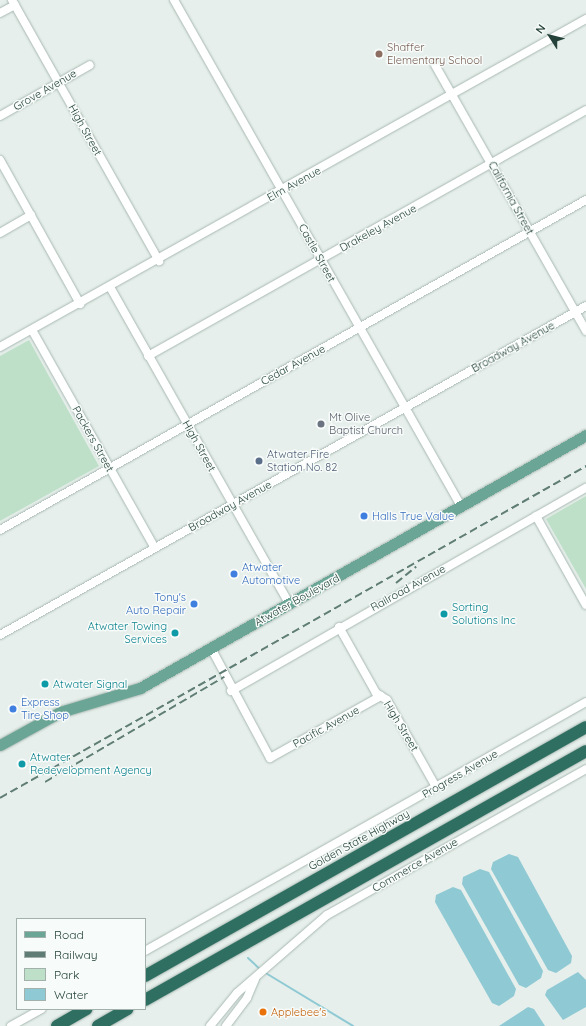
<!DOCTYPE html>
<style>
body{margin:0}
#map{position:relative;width:586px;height:1026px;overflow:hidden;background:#e6efeb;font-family:Quicksand,sans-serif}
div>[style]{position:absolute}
.green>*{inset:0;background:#bfe0c8}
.water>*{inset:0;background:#8ec9d4}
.stream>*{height:2px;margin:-1px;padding:0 1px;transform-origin:1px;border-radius:1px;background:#8ec9d4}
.roads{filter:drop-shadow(0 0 1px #a8b8b2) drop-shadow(0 0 1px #a8b8b2)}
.minor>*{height:8px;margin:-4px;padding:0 4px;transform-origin:4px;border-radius:4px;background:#fff}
.major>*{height:11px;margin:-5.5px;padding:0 5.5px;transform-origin:5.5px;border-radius:5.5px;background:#6aa596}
.highway>*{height:12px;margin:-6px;padding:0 6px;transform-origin:6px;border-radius:6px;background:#2f6f62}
.rail>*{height:2px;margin-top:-1px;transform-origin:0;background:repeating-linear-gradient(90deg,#5f7d75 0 8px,transparent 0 12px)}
.dots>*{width:11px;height:11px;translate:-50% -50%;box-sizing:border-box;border:2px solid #f7fbf9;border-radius:50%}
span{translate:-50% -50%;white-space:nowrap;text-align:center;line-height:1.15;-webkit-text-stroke:3px #f7fbf9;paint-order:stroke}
.education-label{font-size:11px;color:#785e54}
.left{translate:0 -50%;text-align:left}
.street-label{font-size:11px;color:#24423a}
.worship-label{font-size:11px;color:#5b616d}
.service-label{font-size:11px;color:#4e5e75}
.shop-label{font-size:11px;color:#366cbe}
.right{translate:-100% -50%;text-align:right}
.culture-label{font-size:11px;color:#0d838f}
.food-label{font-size:11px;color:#c56008}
.legend{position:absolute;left:16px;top:918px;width:130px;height:92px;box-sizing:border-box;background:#f7fbf9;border:1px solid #a3b1ad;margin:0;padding:5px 7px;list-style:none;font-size:12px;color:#24423a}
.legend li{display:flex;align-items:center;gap:8px;height:20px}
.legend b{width:20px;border:1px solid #a3b1ad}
.north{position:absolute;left:530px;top:16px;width:40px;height:40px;-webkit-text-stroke:3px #f7fbf9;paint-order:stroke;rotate:306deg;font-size:11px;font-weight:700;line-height:16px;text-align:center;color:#24423a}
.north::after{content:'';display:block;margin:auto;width:14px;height:18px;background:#24423a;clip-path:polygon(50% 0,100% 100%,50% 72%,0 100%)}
</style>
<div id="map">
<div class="green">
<i style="clip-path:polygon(29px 340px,99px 466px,0 521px,0 356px)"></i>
<i style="clip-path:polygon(586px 496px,586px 589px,546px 519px)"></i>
</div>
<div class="water">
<i style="clip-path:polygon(509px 854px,518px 857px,572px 956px,571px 963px,556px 973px,548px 970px,491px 869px,493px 862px)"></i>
<i style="clip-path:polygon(480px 869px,489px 872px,543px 971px,541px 978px,526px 988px,519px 985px,462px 884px,463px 877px)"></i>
<i style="clip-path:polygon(453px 887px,461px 890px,516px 989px,514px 996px,499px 1006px,492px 1003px,435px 902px,436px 895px)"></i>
<i style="clip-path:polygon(578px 972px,586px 980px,586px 1007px,563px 1020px,545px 995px,547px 990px)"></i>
<i style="clip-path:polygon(528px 1007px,534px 1009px,545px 1026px,499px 1026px)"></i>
</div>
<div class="stream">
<i style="left:248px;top:958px;width:16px;rotate:43deg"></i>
<i style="left:264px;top:972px;width:104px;rotate:31.2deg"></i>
</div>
<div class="roads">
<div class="minor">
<i style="left:12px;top:0;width:300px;rotate:60.6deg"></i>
<i style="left:174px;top:0;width:582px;rotate:60.44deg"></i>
<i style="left:0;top:13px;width:17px;rotate:-28deg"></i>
<i style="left:435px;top:65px;width:306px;rotate:60.4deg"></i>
<i style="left:0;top:116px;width:103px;rotate:-29.5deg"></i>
<i style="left:0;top:160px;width:165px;rotate:60.9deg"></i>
<i style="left:0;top:233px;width:36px;rotate:-30deg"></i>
<i style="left:110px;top:287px;width:364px;rotate:60.5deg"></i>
<i style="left:32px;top:330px;width:250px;rotate:60.6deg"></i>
<i style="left:0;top:347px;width:672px;rotate:-29.24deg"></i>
<i style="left:148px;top:356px;width:502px;rotate:-29.32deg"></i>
<i style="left:536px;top:516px;width:102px;rotate:60.7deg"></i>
<i style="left:0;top:530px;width:673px;rotate:-29.39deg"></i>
<i style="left:339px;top:627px;width:76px;rotate:60.7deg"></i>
<i style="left:376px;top:693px;width:13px;rotate:32deg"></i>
<i style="left:387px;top:700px;width:100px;rotate:60.6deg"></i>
<i style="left:0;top:635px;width:672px;rotate:-29.31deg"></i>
<i style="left:211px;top:648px;width:125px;rotate:61.8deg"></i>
<i style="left:270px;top:758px;width:127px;rotate:-29.2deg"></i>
<i style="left:231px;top:691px;width:409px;rotate:-29.8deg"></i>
<i style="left:145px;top:951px;width:506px;rotate:-29.45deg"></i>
<i style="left:11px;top:1026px;width:35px;rotate:-29deg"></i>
<i style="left:210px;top:1026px;width:43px;rotate:-50.7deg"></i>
<i style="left:237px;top:993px;width:119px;rotate:-40.9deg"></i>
<i style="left:327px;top:915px;width:297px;rotate:-29.4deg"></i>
<i style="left:226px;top:1026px;width:35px;rotate:-53deg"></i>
<i style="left:247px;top:998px;width:21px;rotate:-67deg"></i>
</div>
<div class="major">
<i style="left:0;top:745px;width:68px;rotate:-28.8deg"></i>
<i style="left:60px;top:712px;width:84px;rotate:-16.7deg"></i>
<i style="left:140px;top:688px;width:513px;rotate:-29.56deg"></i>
</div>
<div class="highway">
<i style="left:145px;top:976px;width:506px;rotate:-29.45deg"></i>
<i style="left:145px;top:1000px;width:506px;rotate:-29.45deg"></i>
<i style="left:57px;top:1026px;width:34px;rotate:-30deg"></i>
<i style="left:98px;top:1026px;width:34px;rotate:-30deg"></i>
</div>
</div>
<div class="rail">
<i style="left:396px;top:583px;width:26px;rotate:-39deg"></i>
<i style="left:45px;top:782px;width:208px;rotate:-30.4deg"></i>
<i style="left:0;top:798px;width:674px;rotate:-29.53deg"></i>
</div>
<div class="dots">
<i style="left:379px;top:54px;background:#8d6e63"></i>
<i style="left:321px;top:424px;background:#6b7280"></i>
<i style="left:259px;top:461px;background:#5c6f8a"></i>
<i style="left:364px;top:516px;background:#3f7fe0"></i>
<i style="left:234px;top:574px;background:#3f7fe0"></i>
<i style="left:194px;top:604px;background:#3f7fe0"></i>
<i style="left:444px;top:614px;background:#0f9aa8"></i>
<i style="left:175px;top:633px;background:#0f9aa8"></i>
<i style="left:45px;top:684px;background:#0f9aa8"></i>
<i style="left:13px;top:709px;background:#3f7fe0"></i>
<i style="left:22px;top:764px;background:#0f9aa8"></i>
<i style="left:263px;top:1012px;background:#e8710a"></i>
</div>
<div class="education-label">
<span class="left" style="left:387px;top:54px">Shaffer<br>Elementary School</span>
</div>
<div class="street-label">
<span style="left:45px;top:90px;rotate:-30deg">Grove Avenue</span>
<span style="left:85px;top:130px;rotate:61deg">High Street</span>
<span style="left:294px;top:184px;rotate:-29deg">Elm Avenue</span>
<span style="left:511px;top:198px;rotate:61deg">California Street</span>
<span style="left:378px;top:228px;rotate:-29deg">Drakeley Avenue</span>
<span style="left:317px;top:253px;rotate:61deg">Castle Street</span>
<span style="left:513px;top:347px;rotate:-29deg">Broadway Avenue</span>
<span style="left:293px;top:365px;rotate:-29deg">Cedar Avenue</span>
<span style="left:93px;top:439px;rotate:61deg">Packers Street</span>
<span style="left:199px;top:446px;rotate:61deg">High Street</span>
<span style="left:230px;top:506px;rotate:-29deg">Broadway Avenue</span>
<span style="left:408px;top:588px;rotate:-29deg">Railroad Avenue</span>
<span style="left:297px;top:600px;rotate:-29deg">Atwater Boulevard</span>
<span style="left:401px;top:726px;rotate:59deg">High Street</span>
<span style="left:326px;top:727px;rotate:-29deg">Pacific Avenue</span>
<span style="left:460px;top:774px;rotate:-30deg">Progress Avenue</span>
<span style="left:359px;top:840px;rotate:-29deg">Golden State Highway</span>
<span style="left:415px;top:865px;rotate:-30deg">Commerce Avenue</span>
</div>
<div class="worship-label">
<span class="left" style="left:329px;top:424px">Mt Olive<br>Baptist Church</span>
</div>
<div class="service-label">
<span class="left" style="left:267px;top:461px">Atwater Fire<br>Station No. 82</span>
</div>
<div class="shop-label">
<span class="left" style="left:372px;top:516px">Halls True Value</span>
<span class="left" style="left:242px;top:574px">Atwater<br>Automotive</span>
<span class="right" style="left:186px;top:604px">Tony's<br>Auto Repair</span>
<span class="left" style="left:21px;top:709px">Express<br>Tire Shop</span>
</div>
<div class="culture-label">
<span class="left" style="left:452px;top:614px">Sorting<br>Solutions Inc</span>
<span class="right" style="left:167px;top:633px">Atwater Towing<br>Services</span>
<span class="left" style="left:53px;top:684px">Atwater Signal</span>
<span class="left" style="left:30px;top:764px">Atwater<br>Redevelopment Agency</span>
</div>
<div class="food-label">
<span class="left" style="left:271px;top:1012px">Applebee's</span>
</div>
<ul class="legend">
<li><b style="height:5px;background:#6aa596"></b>Road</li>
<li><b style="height:5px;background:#5f7d75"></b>Railway</li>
<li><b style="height:11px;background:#bfe0c8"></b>Park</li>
<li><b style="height:11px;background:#8ec9d4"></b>Water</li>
</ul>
<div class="north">N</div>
</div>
